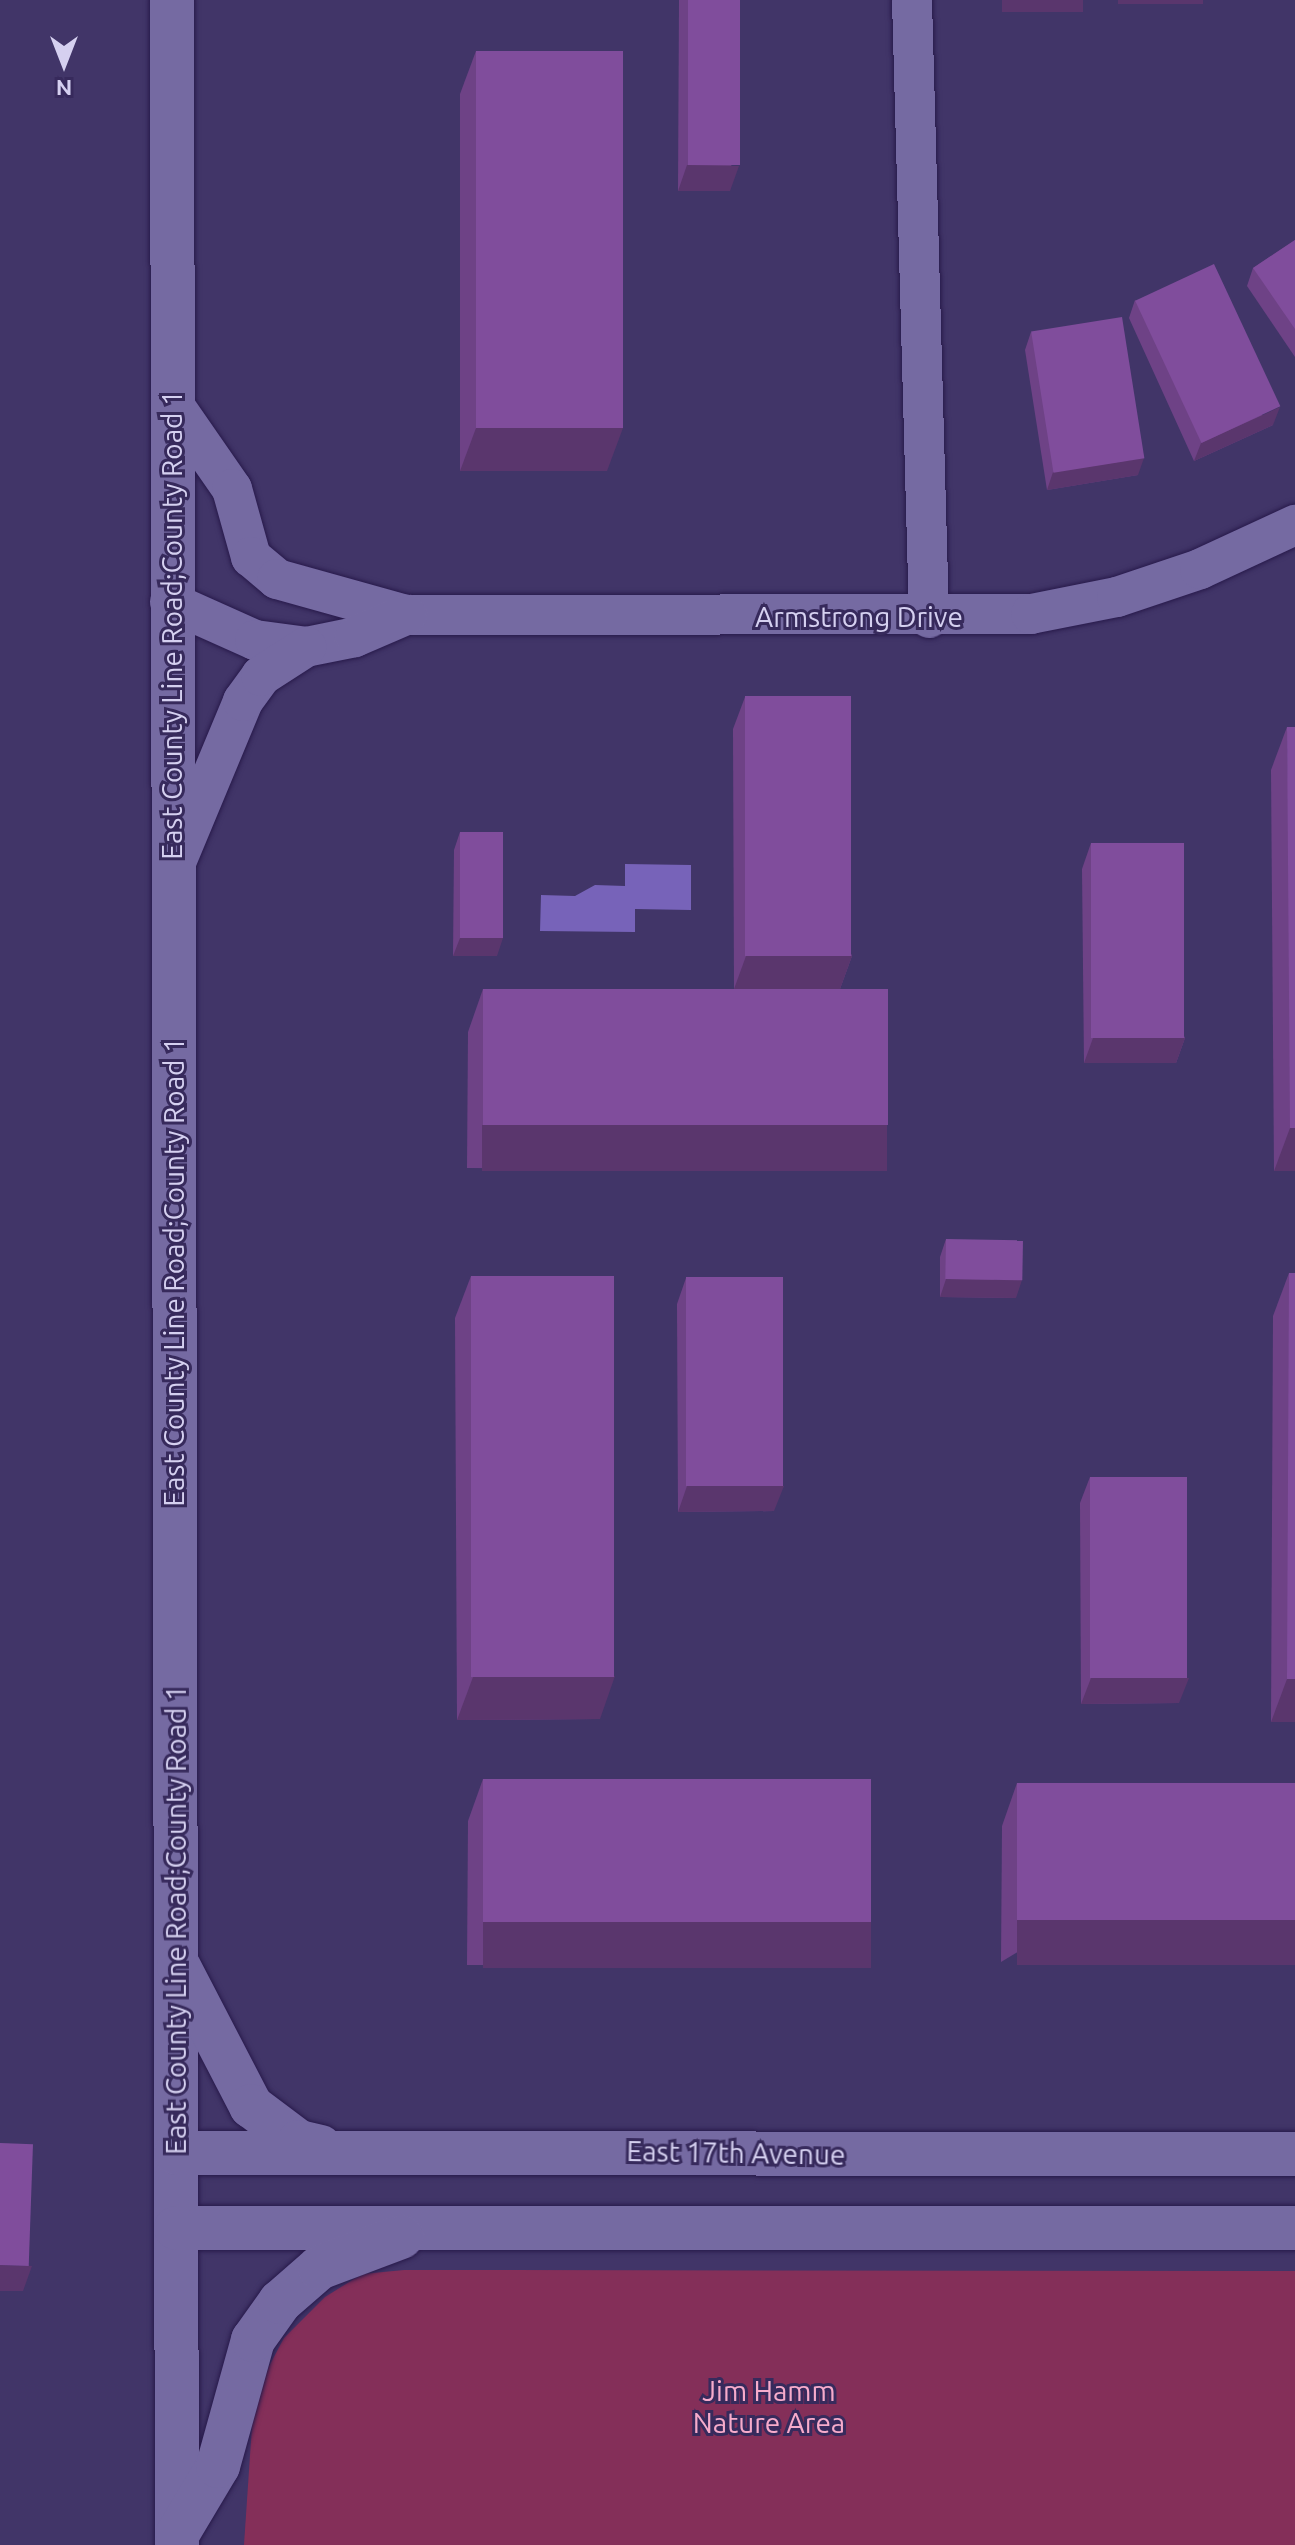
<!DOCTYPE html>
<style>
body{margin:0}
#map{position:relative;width:1295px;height:2545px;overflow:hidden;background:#413568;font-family:Ubuntu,sans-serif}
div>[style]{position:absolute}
.green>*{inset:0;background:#842f59}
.water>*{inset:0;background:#7763b9}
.roads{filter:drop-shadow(0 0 2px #281a4b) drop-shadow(0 0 2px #281a4b)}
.street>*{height:40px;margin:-20px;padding:0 20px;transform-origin:20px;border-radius:20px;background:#756aa2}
.secondary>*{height:44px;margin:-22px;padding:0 22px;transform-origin:22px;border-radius:22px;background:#756aa2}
.wall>*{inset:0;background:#6e4286}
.shaded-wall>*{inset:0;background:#5a366d;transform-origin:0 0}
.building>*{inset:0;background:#804d9c;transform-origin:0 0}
span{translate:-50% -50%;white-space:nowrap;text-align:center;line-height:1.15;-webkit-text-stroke:6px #372a5c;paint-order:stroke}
.street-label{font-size:28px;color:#d5d0f0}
.park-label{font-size:28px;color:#f7abcb}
.north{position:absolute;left:24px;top:24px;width:80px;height:80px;-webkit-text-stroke:6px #372a5c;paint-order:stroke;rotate:180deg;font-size:22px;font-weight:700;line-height:32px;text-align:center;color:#d5d0f0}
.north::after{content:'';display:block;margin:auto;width:28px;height:36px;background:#d5d0f0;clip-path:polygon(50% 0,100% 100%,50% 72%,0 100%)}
</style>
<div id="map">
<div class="green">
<i style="clip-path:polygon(404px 2270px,1295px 2271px,1295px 2545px,244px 2545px,253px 2411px,259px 2385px,284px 2338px,325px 2297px,362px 2274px)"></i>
</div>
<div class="water">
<i style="clip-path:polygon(625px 864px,691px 865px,691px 910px,635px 909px,635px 932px,540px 931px,541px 895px,575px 896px,595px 885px,625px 886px)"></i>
</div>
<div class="roads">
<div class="street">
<i style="left:912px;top:0;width:618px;rotate:88.42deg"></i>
<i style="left:171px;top:401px;width:107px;rotate:55.3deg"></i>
<i style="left:232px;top:489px;width:71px;rotate:74.4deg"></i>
<i style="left:251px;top:557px;width:34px;rotate:40deg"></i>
<i style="left:277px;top:579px;width:134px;rotate:15.6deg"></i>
<i style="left:406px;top:615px;width:625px;rotate:-0.09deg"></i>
<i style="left:1031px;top:614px;width:88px;rotate:-11.2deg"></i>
<i style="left:1117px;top:597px;width:88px;rotate:-18.6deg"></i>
<i style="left:1200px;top:569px;width:105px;rotate:-24.9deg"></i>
<i style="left:170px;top:602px;width:93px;rotate:24.1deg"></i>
<i style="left:255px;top:640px;width:51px;rotate:7.8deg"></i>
<i style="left:306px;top:647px;width:50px;rotate:-11.5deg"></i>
<i style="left:355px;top:637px;width:56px;rotate:-23.3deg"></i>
<i style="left:174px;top:867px;width:180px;rotate:-67.4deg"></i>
<i style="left:243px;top:701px;width:31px;rotate:-54deg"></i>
<i style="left:261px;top:676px;width:54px;rotate:-32.8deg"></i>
</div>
<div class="secondary">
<i style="left:172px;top:0;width:2545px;rotate:89.89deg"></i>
<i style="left:179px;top:1967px;width:157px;rotate:62.6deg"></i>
<i style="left:251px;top:2106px;width:60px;rotate:36.9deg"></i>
<i style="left:299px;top:2142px;width:22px;rotate:13deg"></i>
<i style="left:176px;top:2153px;width:1119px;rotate:0.05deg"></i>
<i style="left:176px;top:2228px;width:1119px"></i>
<i style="left:178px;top:2533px;width:78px;rotate:-59.2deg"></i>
<i style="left:218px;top:2466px;width:131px;rotate:-74.5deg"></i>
<i style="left:253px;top:2340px;width:47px;rotate:-54.6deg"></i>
<i style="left:280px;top:2302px;width:52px;rotate:-41.1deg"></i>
<i style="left:319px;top:2268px;width:88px;rotate:-20.7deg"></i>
</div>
</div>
<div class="wall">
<i style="clip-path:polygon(679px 0,740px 0,730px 191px,678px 191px)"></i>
<i style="clip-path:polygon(476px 51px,607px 471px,460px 471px,460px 94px)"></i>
<i style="clip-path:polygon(1295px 240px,1295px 357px,1247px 286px,1253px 268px)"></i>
<i style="clip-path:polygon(1135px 300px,1273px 425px,1194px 461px,1129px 318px)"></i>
<i style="clip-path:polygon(1031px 332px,1138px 475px,1047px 490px,1025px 350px)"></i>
<i style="clip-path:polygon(745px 697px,852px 956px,840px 989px,734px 989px,733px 729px)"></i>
<i style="clip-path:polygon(1287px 727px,1295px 1171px,1274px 1171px,1271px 770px)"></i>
<i style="clip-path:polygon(460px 832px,497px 956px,453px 956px,454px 850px)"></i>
<i style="clip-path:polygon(1091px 843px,1185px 1038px,1176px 1063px,1084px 1063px,1082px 869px)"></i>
<i style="clip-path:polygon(483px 989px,871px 1170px,467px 1168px,468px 1032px)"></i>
<i style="clip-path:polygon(946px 1239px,1016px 1298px,940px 1297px,940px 1257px)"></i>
<i style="clip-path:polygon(1289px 1273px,1295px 1722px,1271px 1722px,1273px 1316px)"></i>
<i style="clip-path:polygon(471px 1276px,600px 1719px,457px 1720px,455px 1318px)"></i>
<i style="clip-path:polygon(686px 1278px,774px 1511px,678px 1512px,677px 1304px)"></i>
<i style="clip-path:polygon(1090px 1477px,1179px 1703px,1081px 1704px,1080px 1503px)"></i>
<i style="clip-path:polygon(483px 1779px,871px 1923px,855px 1966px,467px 1965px,468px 1821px)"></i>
<i style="clip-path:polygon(1017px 1783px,1295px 1784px,1001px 1962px,1002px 1826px)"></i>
</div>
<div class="shaded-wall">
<i style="left:1002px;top:0;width:81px;height:12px"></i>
<i style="left:1118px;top:0;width:85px;height:4px"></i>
<i style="clip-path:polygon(687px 165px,739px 166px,730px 191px,678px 191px)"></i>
<i style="clip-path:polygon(1280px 407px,1273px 425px,1194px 461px,1201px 443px)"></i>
<i style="clip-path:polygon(476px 428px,623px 428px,607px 471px,460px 471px)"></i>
<i style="clip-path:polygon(1144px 458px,1138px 475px,1047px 490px,1053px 472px)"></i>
<i style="clip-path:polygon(460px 938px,503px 938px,497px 956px,453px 956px)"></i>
<i style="clip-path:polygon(746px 956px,852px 956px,840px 989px,734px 989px)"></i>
<i style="clip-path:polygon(1093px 1038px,1185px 1038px,1176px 1063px,1084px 1063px)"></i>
<i style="left:482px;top:1125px;width:405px;height:46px"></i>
<i style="clip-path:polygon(1290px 1128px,1295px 1128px,1295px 1171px,1274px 1171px)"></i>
<i style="clip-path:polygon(946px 1279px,1022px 1280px,1016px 1298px,940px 1297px)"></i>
<i style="clip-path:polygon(687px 1486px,784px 1486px,774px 1511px,678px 1512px)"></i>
<i style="clip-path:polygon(615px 1676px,600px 1719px,457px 1720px,473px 1677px)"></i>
<i style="clip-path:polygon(1091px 1678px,1189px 1678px,1179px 1703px,1081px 1704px)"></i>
<i style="clip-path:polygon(1287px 1679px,1295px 1679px,1295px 1722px,1271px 1722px)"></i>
<i style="left:1017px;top:1920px;width:278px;height:45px"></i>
<i style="left:483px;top:1922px;width:388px;height:46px"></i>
<i style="clip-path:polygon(0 2265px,32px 2266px,23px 2291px,0 2291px)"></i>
</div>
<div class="building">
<i style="left:688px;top:0;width:52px;height:165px"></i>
<i style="left:476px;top:51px;width:147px;height:377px"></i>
<i style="clip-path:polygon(1295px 240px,1295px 329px,1253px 268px)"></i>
<i style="left:1214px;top:264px;width:157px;height:87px;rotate:65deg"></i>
<i style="left:1122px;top:317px;width:143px;height:92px;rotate:81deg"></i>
<i style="left:851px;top:696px;width:260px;height:106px;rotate:90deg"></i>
<i style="clip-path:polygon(1287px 727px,1295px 727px,1295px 1128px,1290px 1128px)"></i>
<i style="left:460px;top:832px;width:43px;height:106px"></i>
<i style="left:1091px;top:843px;width:93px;height:195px"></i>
<i style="left:483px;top:989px;width:405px;height:136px"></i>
<i style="left:946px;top:1239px;width:77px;height:40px;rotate:1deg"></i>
<i style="clip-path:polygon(1289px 1273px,1295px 1273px,1295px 1679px,1287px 1679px)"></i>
<i style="left:471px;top:1276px;width:143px;height:401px"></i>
<i style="left:783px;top:1277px;width:209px;height:97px;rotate:90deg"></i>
<i style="left:1090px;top:1477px;width:97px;height:201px"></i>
<i style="left:483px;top:1779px;width:388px;height:143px"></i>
<i style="left:1017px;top:1783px;width:278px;height:137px"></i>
<i style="left:0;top:2143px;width:33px;height:122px;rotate:2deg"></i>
</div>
<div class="street-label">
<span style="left:859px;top:617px">Armstrong Drive</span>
<span style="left:172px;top:625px;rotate:-90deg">East County Line Road;County Road 1</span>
<span style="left:174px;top:1272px;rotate:-90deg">East County Line Road;County Road 1</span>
<span style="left:176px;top:1920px;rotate:-90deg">East County Line Road;County Road 1</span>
<span style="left:736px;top:2153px;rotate:1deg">East 17th Avenue</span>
</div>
<div class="park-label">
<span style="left:769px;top:2407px">Jim Hamm<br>Nature Area</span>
</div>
<div class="north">N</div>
</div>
